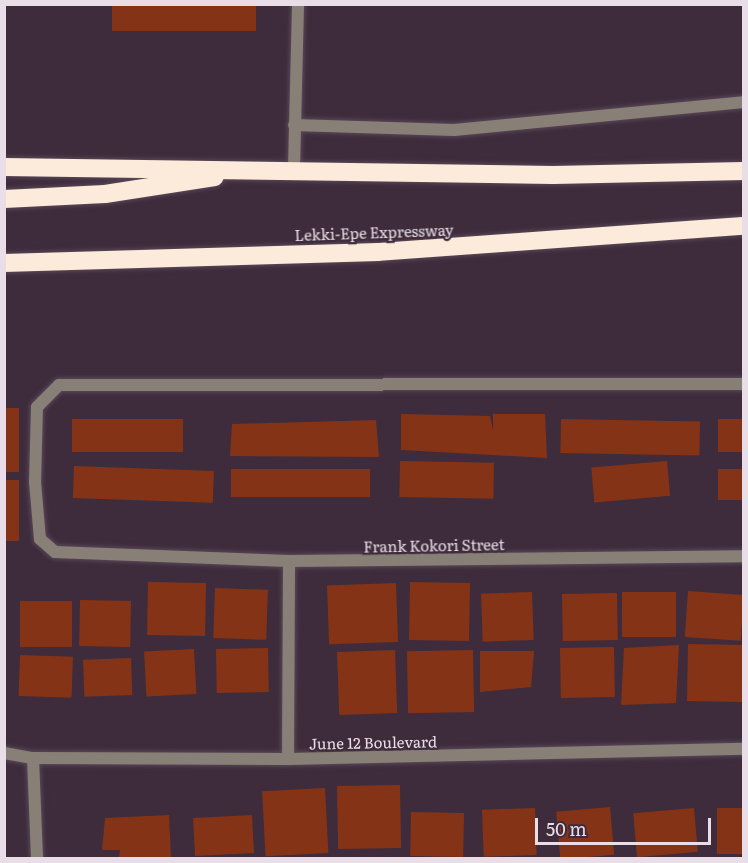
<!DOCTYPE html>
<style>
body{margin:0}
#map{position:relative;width:748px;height:863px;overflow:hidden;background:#3e2c3c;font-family:Literata,serif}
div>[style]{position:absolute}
.building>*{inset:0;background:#853316;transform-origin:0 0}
.roads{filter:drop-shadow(0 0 2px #594858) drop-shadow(0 0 2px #594858)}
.lane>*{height:12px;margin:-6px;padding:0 6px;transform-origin:6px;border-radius:6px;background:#888077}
.street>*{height:12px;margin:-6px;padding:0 6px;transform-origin:6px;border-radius:6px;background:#888077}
.highway>*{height:18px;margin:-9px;padding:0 9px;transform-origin:9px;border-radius:9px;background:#fcebda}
span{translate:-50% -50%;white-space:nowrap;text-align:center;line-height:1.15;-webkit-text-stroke:4.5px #3e2c3c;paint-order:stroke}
.street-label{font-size:15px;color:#e9dde8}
.frame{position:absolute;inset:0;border:6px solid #e9dde8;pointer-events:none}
.scale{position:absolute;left:535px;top:818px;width:176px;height:27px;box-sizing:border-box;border:3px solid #e9dde8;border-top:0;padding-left:8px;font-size:18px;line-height:21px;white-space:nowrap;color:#e9dde8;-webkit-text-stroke:4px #3e2c3c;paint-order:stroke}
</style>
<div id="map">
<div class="building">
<i style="left:112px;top:4px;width:144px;height:27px"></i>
<i style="left:4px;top:408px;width:15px;height:64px"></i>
<i style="clip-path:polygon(401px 414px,490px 416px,493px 430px,493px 414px,545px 414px,547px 458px,401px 450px)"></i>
<i style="left:72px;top:419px;width:111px;height:33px"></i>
<i style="left:561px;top:419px;width:139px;height:34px;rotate:1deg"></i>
<i style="left:718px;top:419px;width:26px;height:33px"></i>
<i style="clip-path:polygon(376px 420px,379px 457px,230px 456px,232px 424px)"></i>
<i style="left:400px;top:461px;width:94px;height:36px;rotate:1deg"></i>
<i style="left:667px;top:461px;width:35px;height:76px;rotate:85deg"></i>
<i style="left:74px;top:466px;width:140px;height:32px;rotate:2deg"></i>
<i style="left:231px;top:469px;width:139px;height:28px"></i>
<i style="left:718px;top:469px;width:26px;height:31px"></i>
<i style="left:4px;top:480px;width:15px;height:61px"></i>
<i style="left:148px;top:582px;width:58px;height:53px;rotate:1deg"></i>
<i style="left:410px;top:582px;width:60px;height:58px;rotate:1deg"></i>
<i style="left:396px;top:583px;width:59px;height:69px;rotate:88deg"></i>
<i style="left:215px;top:588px;width:53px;height:50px;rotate:2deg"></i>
<i style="left:688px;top:591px;width:56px;height:46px;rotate:4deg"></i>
<i style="left:532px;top:592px;width:48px;height:51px;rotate:88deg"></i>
<i style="left:676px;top:592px;width:45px;height:54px;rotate:90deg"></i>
<i style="left:617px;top:593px;width:47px;height:55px;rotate:89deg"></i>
<i style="left:80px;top:600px;width:51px;height:46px;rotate:1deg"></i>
<i style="left:20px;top:601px;width:52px;height:46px"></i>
<i style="clip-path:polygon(679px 645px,676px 703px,621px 705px,624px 648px)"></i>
<i style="left:743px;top:645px;width:57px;height:55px;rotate:91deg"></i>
<i style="left:614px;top:647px;width:50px;height:54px;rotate:89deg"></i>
<i style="left:268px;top:648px;width:44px;height:52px;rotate:89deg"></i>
<i style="left:194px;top:649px;width:45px;height:50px;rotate:87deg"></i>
<i style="left:395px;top:650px;width:63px;height:58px;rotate:88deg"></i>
<i style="left:473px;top:650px;width:62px;height:66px;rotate:89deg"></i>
<i style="clip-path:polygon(480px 651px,534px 651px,531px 687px,480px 692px)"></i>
<i style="left:20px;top:655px;width:53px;height:41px;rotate:2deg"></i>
<i style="left:131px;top:658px;width:37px;height:48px;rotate:88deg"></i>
<i style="left:400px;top:785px;width:63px;height:63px;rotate:89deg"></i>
<i style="left:325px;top:788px;width:65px;height:63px;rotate:87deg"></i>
<i style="left:610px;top:807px;width:48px;height:54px;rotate:85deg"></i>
<i style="left:535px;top:808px;width:47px;height:53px;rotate:88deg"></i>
<i style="left:694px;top:808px;width:44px;height:61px;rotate:85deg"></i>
<i style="left:744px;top:808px;width:46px;height:27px;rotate:90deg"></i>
<i style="left:464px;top:813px;width:44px;height:53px;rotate:91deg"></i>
<i style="clip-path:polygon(169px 815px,171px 858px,119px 858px,120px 850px,102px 850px,105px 818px)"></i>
<i style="left:252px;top:815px;width:38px;height:59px;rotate:87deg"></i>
</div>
<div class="roads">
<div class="lane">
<i style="left:294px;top:125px;width:160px;rotate:1.8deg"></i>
<i style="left:454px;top:130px;width:291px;rotate:-5.5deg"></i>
<i style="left:294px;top:169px;width:165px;rotate:-88.6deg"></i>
</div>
<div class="street">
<i style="left:744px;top:384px;width:685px;rotate:179.92deg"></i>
<i style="left:59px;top:385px;width:31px;rotate:135deg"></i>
<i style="left:37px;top:407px;width:75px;rotate:91.5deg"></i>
<i style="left:35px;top:482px;width:57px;rotate:85deg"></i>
<i style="left:40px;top:539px;width:20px;rotate:41deg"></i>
<i style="left:55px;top:552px;width:234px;rotate:2.2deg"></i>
<i style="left:289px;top:561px;width:455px;rotate:-0.6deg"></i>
<i style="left:4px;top:753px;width:29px;rotate:10deg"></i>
<i style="left:33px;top:758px;width:255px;rotate:0.2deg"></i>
<i style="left:288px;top:759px;width:456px;rotate:-1.3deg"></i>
<i style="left:33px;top:758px;width:100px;rotate:87.7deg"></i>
<i style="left:288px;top:759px;width:198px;rotate:-89.7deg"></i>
</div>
<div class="highway">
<i style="left:4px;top:167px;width:549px;rotate:0.83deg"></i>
<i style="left:553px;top:175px;width:191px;rotate:-1.2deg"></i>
<i style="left:4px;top:199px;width:101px;rotate:-2.8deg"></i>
<i style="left:105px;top:194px;width:111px;rotate:-8.8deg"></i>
<i style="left:4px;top:263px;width:374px;rotate:-1.7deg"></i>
<i style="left:378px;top:252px;width:367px;rotate:-4.1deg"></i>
</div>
</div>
<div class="street-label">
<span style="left:374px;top:232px;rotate:-2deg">Lekki-Epe Expressway</span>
<span style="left:434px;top:545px;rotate:-1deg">Frank Kokori Street</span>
<span style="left:373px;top:742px;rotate:-1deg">June 12 Boulevard</span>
</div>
<div class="frame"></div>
<div class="scale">50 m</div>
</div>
